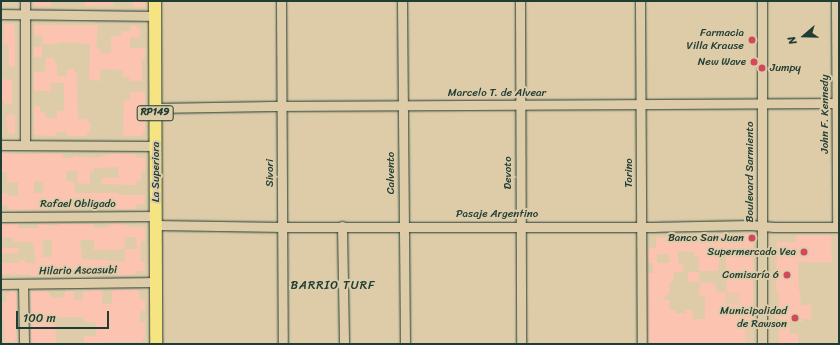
<!DOCTYPE html>
<meta charset="utf-8">
<style>
body{margin:0}
#map{position:relative;width:840px;height:345px;overflow:hidden;background:#decca9;font-family:Sriracha,sans-serif}
div>[style]{position:absolute}
.built>*{inset:0;background:#e7c9ab}
.building>*{inset:0;background:#fcc3b1;transform-origin:0 0}
.roads{filter:drop-shadow(0 0 1px #1f3d34) drop-shadow(0 0 1px #1f3d34)}
.minor>*{height:9px;margin:-4.5px;padding:0 4.5px;transform-origin:4.5px;border-radius:4.5px;background:#decca9}
.major>*{height:12px;margin:-6px;padding:0 6px;transform-origin:6px;border-radius:6px;background:#f6e381}
.dots>*{width:11px;height:11px;translate:-50% -50%;box-sizing:border-box;border:2px solid #decca9;border-radius:50%}
span{translate:-50% -50%;white-space:nowrap;text-align:center;line-height:1.15;-webkit-text-stroke:4px #decca9;paint-order:stroke}
.shield-label span{padding:1px 3px;background:#decca9;border:1px solid;border-radius:3px;-webkit-text-stroke-width:0}
.shield-label{font-size:10px;color:#1f3d34;font-weight:700}
.poi-label{font-size:11px;color:#1f3d34}
.right{translate:-100% -50%;text-align:right}
.left{translate:0 -50%;text-align:left}
.street-label{font-size:11px;color:#1f3d34}
.neighbourhood-label{font-size:12px;color:#1f3d34;letter-spacing:1px}
.frame{position:absolute;inset:0;border:2px solid #1f3d34;pointer-events:none}
.north{position:absolute;left:784px;top:16px;width:40px;height:40px;-webkit-text-stroke:3px #decca9;paint-order:stroke;rotate:250deg;font-size:11px;font-weight:700;line-height:16px;text-align:center;color:#1f3d34}
.north::after{content:'';display:block;margin:auto;width:14px;height:18px;background:#1f3d34;clip-path:polygon(50% 0,100% 100%,50% 72%,0 100%)}
.scale{position:absolute;left:16px;top:311px;width:93px;height:18px;box-sizing:border-box;border:2px solid #1f3d34;border-top:0;padding-left:5px;font-size:12px;line-height:14px;white-space:nowrap;color:#1f3d34;-webkit-text-stroke:3px #decca9;paint-order:stroke}
</style>
<div id="map">
<div class="built">
<i style="clip-path:polygon(705px 292px,753px 292px,753px 342px,751px 344px,704px 344px)"></i>
</div>
<div class="building">
<i style="left:34px;top:1px;width:17px;height:5px"></i>
<i style="left:85px;top:1px;width:28px;height:5px"></i>
<i style="left:133px;top:1px;width:12px;height:6px"></i>
<i style="clip-path:polygon(4px 24px,13px 24px,15px 26px,15px 67px,9px 67px,8px 44px,4px 44px)"></i>
<i style="clip-path:polygon(34px 25px,98px 25px,96px 48px,100px 48px,100px 53px,111px 53px,111px 36px,121px 36px,121px 31px,131px 31px,131px 25px,137px 26px,137px 28px,140px 28px,140px 37px,130px 37px,130px 48px,145px 48px,145px 59px,142px 59px,142px 81px,130px 81px,129px 77px,123px 77px,123px 70px,100px 69px,100px 81px,89px 80px,90px 44px,60px 42px,57px 44px,43px 44px,43px 36px,34px 35px)"></i>
<i style="left:34px;top:47px;width:8px;height:10px"></i>
<i style="clip-path:polygon(46px 58px,54px 58px,55px 64px,57px 64px,57px 76px,67px 76px,67px 69px,74px 69px,74px 72px,77px 72px,78px 119px,87px 119px,87px 122px,90px 122px,90px 132px,87px 132px,87px 136px,67px 136px,67px 132px,56px 132px,56px 136px,34px 135px,34px 106px,40px 106px,40px 112px,45px 112px,45px 117px,47px 118px,57px 118px,57px 111px,64px 111px,64px 83px,51px 83px,51px 91px,36px 91px,34px 90px,34px 72px,45px 72px)"></i>
<i style="clip-path:polygon(1px 79px,12px 80px,12px 104px,4px 104px,4px 101px,2px 101px)"></i>
<i style="clip-path:polygon(130px 92px,145px 92px,145px 132px,141px 136px,123px 136px,124px 100px,130px 100px)"></i>
<i style="clip-path:polygon(7px 115px,15px 115px,15px 133px,8px 134px,6px 117px)"></i>
<i style="clip-path:polygon(evenodd,1px 153px,27px 155px,27px 154px,63px 154px,63px 158px,74px 158px,74px 156px,97px 158px,110px 154px,136px 154px,135px 157px,145px 158px,145px 172px,141px 172px,142px 180px,136px 181px,136px 185px,102px 184px,102px 178px,119px 178px,118px 167px,94px 168px,94px 171px,90px 171px,90px 184px,77px 183px,77px 171px,66px 171px,66px 181px,74px 181px,75px 193px,119px 193px,119px 195px,145px 195px,144px 204px,136px 205px,136px 209px,111px 209px,111px 205px,97px 205px,97px 209px,91px 209px,91px 205px,80px 205px,80px 209px,69px 209px,69px 205px,56px 206px,56px 209px,9px 210px,8px 206px,1px 205px,1px 193px,8px 193px,8px 196px,18px 196px,18px 182px,7px 182px,7px 172px,1px 172px,1px 153px,34px 181px,43px 182px,43px 193px,34px 193px,34px 181px)"></i>
<i style="clip-path:polygon(evenodd,122px 223px,122px 225px,128px 225px,128px 227px,145px 227px,145px 241px,141px 241px,141px 262px,145px 262px,145px 271px,136px 271px,136px 274px,130px 275px,111px 275px,111px 272px,97px 272px,97px 275px,34px 276px,30px 276px,30px 274px,2px 274px,1px 272px,1px 263px,19px 263px,19px 260px,25px 260px,25px 263px,36px 263px,33px 242px,14px 242px,14px 238px,1px 238px,2px 224px,19px 224px,18px 228px,38px 228px,38px 224px,58px 226px,58px 224px,94px 224px,94px 228px,109px 227px,109px 224px,122px 223px,125px 237px,136px 237px,137px 249px,125px 249px,125px 237px,122px 223px,43px 240px,52px 240px,52px 257px,43px 257px,43px 240px,122px 223px,80px 240px,94px 240px,94px 250px,125px 249px,125px 262px,82px 259px,80px 240px)"></i>
<i style="clip-path:polygon(evenodd,671px 234px,751px 234px,753px 237px,753px 321px,745px 321px,745px 344px,651px 344px,648px 341px,648px 273px,653px 273px,653px 263px,669px 263px,669px 254px,657px 254px,657px 263px,648px 263px,648px 248px,656px 248px,656px 238px,671px 237px,671px 234px,678px 251px,695px 252px,694px 257px,699px 257px,699px 271px,718px 271px,720px 254px,726px 254px,726px 271px,728px 271px,726px 292px,739px 292px,740px 305px,725px 304px,725px 292px,717px 292px,715px 283px,700px 282px,699px 296px,705px 296px,705px 319px,693px 319px,693px 310px,686px 310px,686px 314px,675px 313px,675px 310px,670px 310px,670px 300px,662px 300px,670px 292px,669px 285px,670px 282px,673px 282px,674px 272px,683px 272px,683px 263px,678px 263px,678px 251px)"></i>
<i style="clip-path:polygon(796px 235px,831px 235px,832px 262px,798px 262px,799px 293px,800px 293px,801px 305px,811px 305px,811px 319px,802px 319px,802px 322px,790px 322px,790px 334px,798px 334px,798px 344px,779px 344px,779px 318px,775px 318px,775px 308px,779px 308px,779px 291px,776px 291px,777px 242px,797px 242px)"></i>
<i style="clip-path:polygon(2px 248px,19px 248px,19px 253px,2px 254px)"></i>
<i style="left:688px;top:272px;width:11px;height:10px"></i>
<i style="clip-path:polygon(102px 290px,102px 304px,112px 304px,112px 290px,139px 290px,140px 300px,145px 300px,145px 311px,140px 311px,140px 322px,145px 322px,145px 338px,141px 342px,103px 342px,102px 344px,84px 342px,84px 336px,96px 336px,96px 323px,84px 321px,84px 317px,55px 317px,56px 344px,35px 344px,31px 342px,31px 293px,32px 291px,48px 291px,51px 298px,65px 297px,65px 291px,74px 291px,74px 300px,83px 300px,83px 291px)"></i>
<i style="clip-path:polygon(9px 291px,14px 291px,16px 294px,17px 323px,15px 323px,17px 338px,13px 342px,5px 342px,4px 320px,1px 320px,1px 313px,3px 313px,3px 302px,6px 302px,6px 295px,9px 295px)"></i>
</div>
<div class="roads">
<div class="minor">
<i style="left:25px;top:1px;width:144px;rotate:90deg"></i>
<i style="left:281px;top:1px;width:343px;rotate:89.7deg"></i>
<i style="left:402px;top:1px;width:343px;rotate:89.5deg"></i>
<i style="left:520px;top:1px;width:343px;rotate:89.8deg"></i>
<i style="left:640px;top:1px;width:343px;rotate:89.7deg"></i>
<i style="left:836px;top:1px;width:226px;rotate:89.7deg"></i>
<i style="left:1px;top:14px;width:154px;rotate:0.7deg"></i>
<i style="left:155px;top:108px;width:118px;rotate:-1deg"></i>
<i style="left:273px;top:106px;width:566px;rotate:-0.3deg"></i>
<i style="left:1px;top:145px;width:154px;rotate:0.4deg"></i>
<i style="left:1px;top:217px;width:155px;rotate:-0.4deg"></i>
<i style="left:156px;top:225px;width:127px;rotate:0.9deg"></i>
<i style="left:283px;top:227px;width:369px"></i>
<i style="left:652px;top:227px;width:99px;rotate:-1.2deg"></i>
<i style="left:751px;top:225px;width:23px;rotate:5deg"></i>
<i style="left:774px;top:227px;width:65px"></i>
<i style="left:342px;top:226px;width:118px;rotate:89deg"></i>
<i style="left:1px;top:284px;width:155px;rotate:-0.7deg"></i>
<i style="left:23px;top:284px;width:60px;rotate:89deg"></i>
<i style="left:762px;top:344px;width:343px;rotate:-90deg"></i>
</div>
<div class="major">
<i style="left:155px;top:1px;width:343px;rotate:89.8deg"></i>
</div>
</div>
<div class="dots">
<i style="left:752px;top:40px;background:#d1495b"></i>
<i style="left:754px;top:62px;background:#d1495b"></i>
<i style="left:762px;top:68px;background:#d1495b"></i>
<i style="left:752px;top:238px;background:#d1495b"></i>
<i style="left:804px;top:252px;background:#d1495b"></i>
<i style="left:787px;top:275px;background:#d1495b"></i>
<i style="left:795px;top:318px;background:#d1495b"></i>
</div>
<div class="shield-label">
<span style="left:155px;top:113px">RP149</span>
</div>
<div class="poi-label">
<span class="right" style="left:744px;top:40px">Farmacia<br>Villa Krause</span>
<span class="right" style="left:746px;top:62px">New Wave</span>
<span class="left" style="left:770px;top:68px">Jumpy</span>
<span class="right" style="left:744px;top:238px">Banco San Juan</span>
<span class="right" style="left:796px;top:252px">Supermercado Vea</span>
<span class="right" style="left:779px;top:275px">Comisaría 6</span>
<span class="right" style="left:787px;top:318px">Municipalidad<br>de Rawson</span>
</div>
<div class="street-label">
<span style="left:497px;top:93px">Marcelo T. de Alvear</span>
<span style="left:825px;top:114px;rotate:-90deg">John F. Kennedy</span>
<span style="left:156px;top:172px;rotate:-90deg">La Superiora</span>
<span style="left:750px;top:172px;rotate:-90deg">Boulevard Sarmiento</span>
<span style="left:270px;top:173px;rotate:-90deg">Sivori</span>
<span style="left:391px;top:173px;rotate:-90deg">Calvento</span>
<span style="left:508px;top:173px;rotate:-90deg">Devoto</span>
<span style="left:629px;top:173px;rotate:-90deg">Torino</span>
<span style="left:78px;top:204px">Rafael Obligado</span>
<span style="left:497px;top:214px">Pasaje Argentino</span>
<span style="left:78px;top:271px;rotate:-1deg">Hilario Ascasubi</span>
</div>
<div class="neighbourhood-label">
<span style="left:333px;top:286px">BARRIO TURF</span>
</div>
<div class="frame"></div>
<div class="north">N</div>
<div class="scale">100 m</div>
</div>
